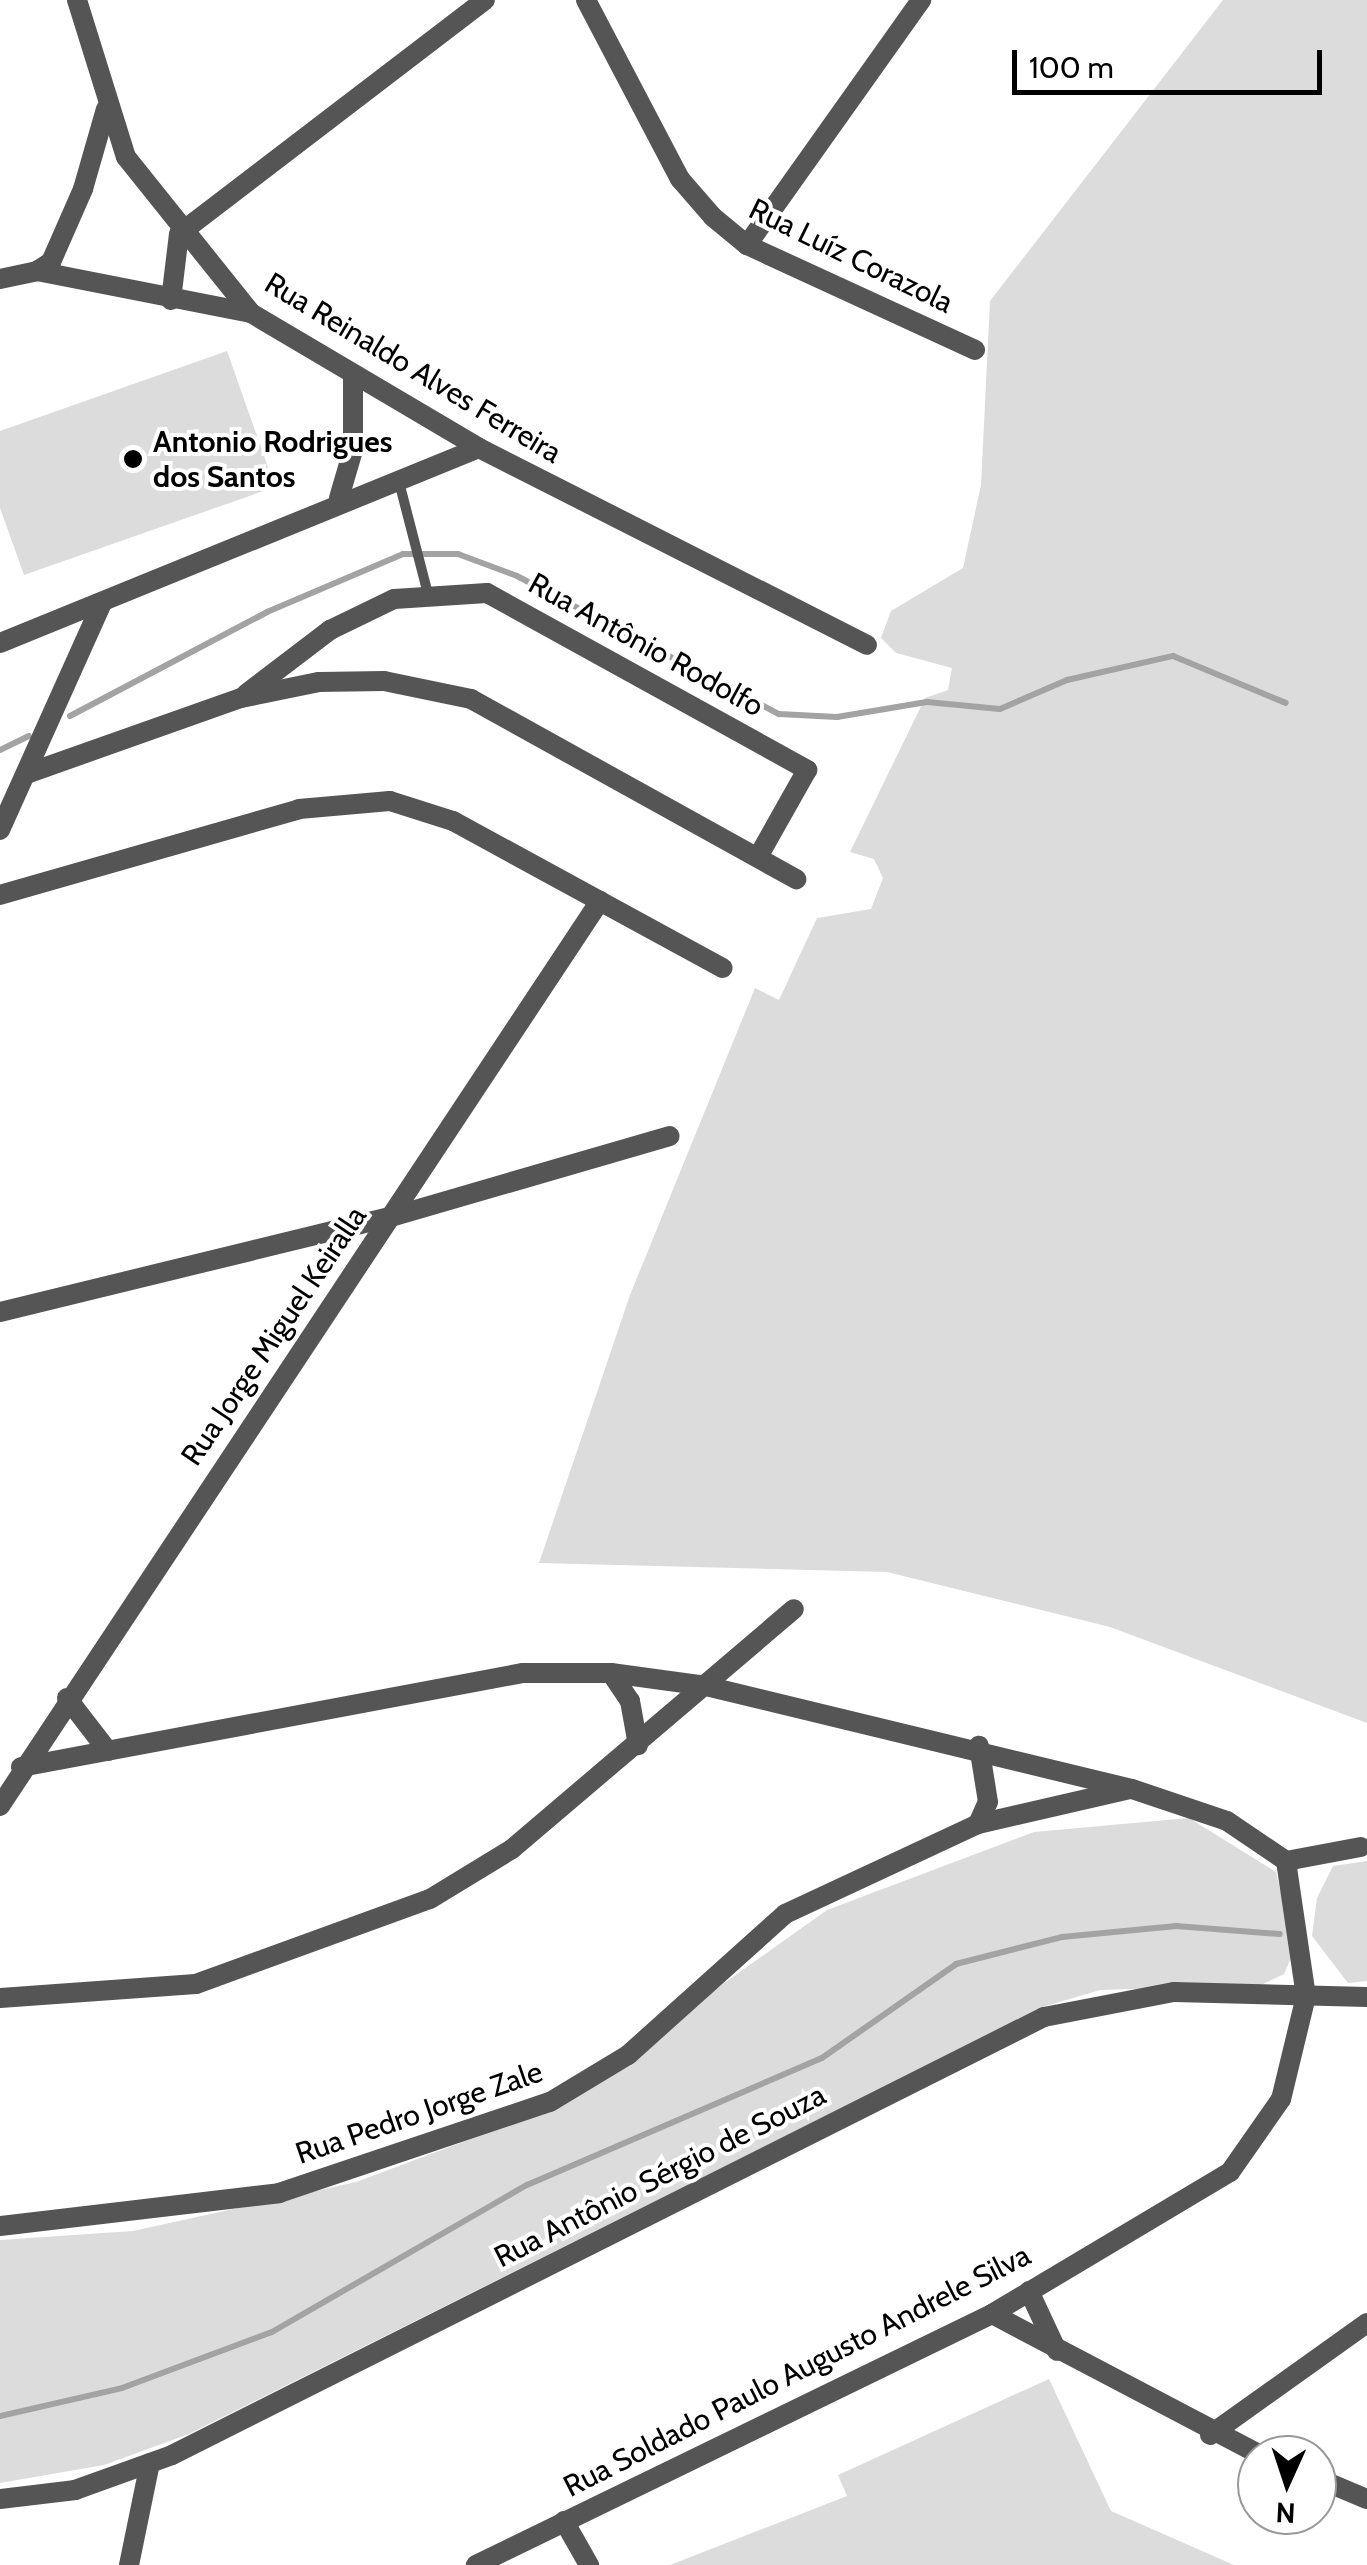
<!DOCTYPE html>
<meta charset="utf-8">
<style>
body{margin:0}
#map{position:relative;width:1367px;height:2565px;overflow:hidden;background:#fff;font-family:Cabin,sans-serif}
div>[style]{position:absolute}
.green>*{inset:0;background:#dcdcdc}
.stream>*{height:6px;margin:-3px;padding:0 3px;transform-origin:3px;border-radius:3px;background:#a3a3a3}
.service>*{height:10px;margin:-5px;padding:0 5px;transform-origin:5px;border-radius:5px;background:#555}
.minor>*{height:20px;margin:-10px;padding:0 10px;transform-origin:10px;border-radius:10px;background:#555}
.dots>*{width:28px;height:28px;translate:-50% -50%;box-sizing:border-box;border:5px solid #fff;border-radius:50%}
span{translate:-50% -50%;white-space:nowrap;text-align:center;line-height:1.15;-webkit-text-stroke:8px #fff;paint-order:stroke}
.street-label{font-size:30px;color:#000}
.poi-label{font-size:30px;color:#000;font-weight:700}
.left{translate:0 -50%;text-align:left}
.north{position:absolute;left:1237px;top:2435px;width:100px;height:100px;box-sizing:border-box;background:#fff;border:2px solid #999;border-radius:50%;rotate:183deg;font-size:28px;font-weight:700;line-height:40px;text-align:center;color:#000}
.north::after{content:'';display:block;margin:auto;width:35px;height:45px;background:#000;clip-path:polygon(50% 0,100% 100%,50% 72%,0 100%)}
.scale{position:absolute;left:1012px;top:50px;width:310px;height:45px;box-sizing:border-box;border:5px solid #000;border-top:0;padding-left:12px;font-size:30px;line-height:35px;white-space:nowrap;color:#000;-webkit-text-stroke:8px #fff;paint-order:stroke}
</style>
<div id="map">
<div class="green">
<i style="clip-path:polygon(1223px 0,1367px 0,1367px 1723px,1110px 1627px,887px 1572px,539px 1563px,630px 1295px,755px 988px,779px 1000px,817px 918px,871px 909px,883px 878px,874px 859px,850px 852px,925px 698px,948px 690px,952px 668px,896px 653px,881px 638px,891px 611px,963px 568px,981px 485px,990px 301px)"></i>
<i style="clip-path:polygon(227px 351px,275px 487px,24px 575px,0 508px,0 431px)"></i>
<i style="clip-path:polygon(1189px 1818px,1276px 1872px,1294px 1951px,1284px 1974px,1261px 1985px,1100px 1990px,1046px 2006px,189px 2434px,104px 2465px,0 2483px,0 2240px,133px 2231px,356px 2182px,513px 2123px,633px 2064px,703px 1998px,827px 1910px,1034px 1832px)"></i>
<i style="clip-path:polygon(1367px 1861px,1367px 1981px,1348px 1983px,1312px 1936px,1317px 1898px,1333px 1866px)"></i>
<i style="clip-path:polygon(1049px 2379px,1111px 2511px,1234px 2565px,670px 2565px,847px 2496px,838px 2475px)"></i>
</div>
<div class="stream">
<i style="left:70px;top:716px;width:223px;rotate:-27.8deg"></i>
<i style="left:267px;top:612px;width:148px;rotate:-23.1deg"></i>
<i style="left:403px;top:554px;width:55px"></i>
<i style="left:458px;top:554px;width:63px;rotate:20.4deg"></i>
<i style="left:517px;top:576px;width:296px;rotate:27.8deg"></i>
<i style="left:779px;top:714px;width:58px;rotate:3deg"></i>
<i style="left:837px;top:717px;width:91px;rotate:-9.5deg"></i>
<i style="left:927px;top:702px;width:73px;rotate:5.5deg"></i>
<i style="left:1000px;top:709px;width:73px;rotate:-23.4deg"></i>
<i style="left:1067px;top:680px;width:109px;rotate:-12.8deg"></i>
<i style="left:1173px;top:656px;width:122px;rotate:22.6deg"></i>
<i style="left:0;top:750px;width:32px;rotate:-26deg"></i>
<i style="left:0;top:2416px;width:125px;rotate:-12.9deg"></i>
<i style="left:122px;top:2388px;width:160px;rotate:-20.5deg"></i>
<i style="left:272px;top:2332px;width:294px;rotate:-30deg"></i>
<i style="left:527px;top:2185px;width:321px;rotate:-23.3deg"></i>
<i style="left:822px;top:2058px;width:164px;rotate:-35deg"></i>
<i style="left:956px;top:1964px;width:109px;rotate:-14.3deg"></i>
<i style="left:1062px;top:1937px;width:115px;rotate:-5.5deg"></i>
<i style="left:1176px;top:1926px;width:104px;rotate:4.4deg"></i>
</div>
<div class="service">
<i style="left:398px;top:478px;width:116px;rotate:75.5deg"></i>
</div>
<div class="minor">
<i style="left:77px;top:0;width:164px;rotate:72.7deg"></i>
<i style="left:126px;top:157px;width:200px;rotate:51.3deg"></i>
<i style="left:251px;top:313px;width:265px;rotate:30.6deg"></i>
<i style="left:479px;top:448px;width:435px;rotate:26.9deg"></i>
<i style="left:586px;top:0;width:202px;rotate:62.3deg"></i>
<i style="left:680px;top:179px;width:50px;rotate:49deg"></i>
<i style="left:713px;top:217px;width:44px;rotate:39.5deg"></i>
<i style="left:747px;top:245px;width:251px;rotate:24.7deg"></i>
<i style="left:747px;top:245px;width:301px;rotate:-54.6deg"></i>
<i style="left:37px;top:271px;width:17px;rotate:-33deg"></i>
<i style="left:51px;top:262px;width:80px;rotate:-66.3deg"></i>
<i style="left:83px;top:189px;width:83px;rotate:-74deg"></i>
<i style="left:0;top:279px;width:38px;rotate:-12deg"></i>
<i style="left:37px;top:271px;width:218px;rotate:11.1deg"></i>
<i style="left:171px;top:300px;width:66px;rotate:-83.1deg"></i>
<i style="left:179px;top:234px;width:385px;rotate:-37.4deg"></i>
<i style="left:339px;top:498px;width:50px;rotate:-73.7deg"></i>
<i style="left:353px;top:450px;width:76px;rotate:-90deg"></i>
<i style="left:0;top:643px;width:517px;rotate:-22.15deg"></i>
<i style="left:246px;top:694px;width:106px;rotate:-37.3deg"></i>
<i style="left:330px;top:630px;width:71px;rotate:-25.8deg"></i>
<i style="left:394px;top:599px;width:93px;rotate:-3.7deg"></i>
<i style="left:487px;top:593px;width:366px;rotate:28.9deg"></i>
<i style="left:807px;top:770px;width:100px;rotate:119.4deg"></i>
<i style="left:29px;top:773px;width:225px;rotate:-19.5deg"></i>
<i style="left:241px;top:698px;width:80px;rotate:-11.6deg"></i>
<i style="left:319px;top:682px;width:65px;rotate:-0.9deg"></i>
<i style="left:384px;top:681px;width:89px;rotate:11.7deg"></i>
<i style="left:471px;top:699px;width:372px;rotate:29deg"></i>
<i style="left:0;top:830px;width:247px;rotate:-65.8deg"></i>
<i style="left:0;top:895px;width:311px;rotate:-16deg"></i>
<i style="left:299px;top:809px;width:91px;rotate:-5deg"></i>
<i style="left:390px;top:801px;width:66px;rotate:17.6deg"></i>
<i style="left:453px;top:821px;width:307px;rotate:28.6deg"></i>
<i style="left:0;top:1312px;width:402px;rotate:-13.7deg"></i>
<i style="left:391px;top:1217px;width:290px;rotate:-16.2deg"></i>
<i style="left:611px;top:1673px;width:34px;rotate:56deg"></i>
<i style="left:630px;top:1701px;width:45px;rotate:79.7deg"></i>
<i style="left:67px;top:1698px;width:67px;rotate:52.3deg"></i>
<i style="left:21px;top:1767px;width:511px;rotate:-10.61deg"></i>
<i style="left:523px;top:1673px;width:88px"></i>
<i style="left:611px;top:1673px;width:96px;rotate:7.8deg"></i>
<i style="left:706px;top:1686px;width:438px;rotate:13.6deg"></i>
<i style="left:1132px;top:1789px;width:100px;rotate:18.6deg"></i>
<i style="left:1227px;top:1821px;width:71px;rotate:34.1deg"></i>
<i style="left:1286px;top:1861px;width:136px;rotate:81.6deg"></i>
<i style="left:1306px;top:1996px;width:106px;rotate:103.6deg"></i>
<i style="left:1281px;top:2099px;width:89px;rotate:124.9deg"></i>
<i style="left:1230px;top:2172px;width:277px;rotate:149.2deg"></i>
<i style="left:992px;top:2314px;width:574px;rotate:154.06deg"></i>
<i style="left:0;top:1806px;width:1086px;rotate:-56.46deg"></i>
<i style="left:978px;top:1824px;width:24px;rotate:-66deg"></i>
<i style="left:988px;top:1802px;width:57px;rotate:-99.1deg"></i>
<i style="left:1286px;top:1861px;width:76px;rotate:-10.6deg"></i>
<i style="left:0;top:1998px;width:196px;rotate:-4.1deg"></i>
<i style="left:196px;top:1984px;width:249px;rotate:-20deg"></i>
<i style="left:430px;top:1899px;width:96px;rotate:-31.4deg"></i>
<i style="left:512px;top:1849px;width:370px;rotate:-40.4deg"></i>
<i style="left:0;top:2226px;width:281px;rotate:-6.7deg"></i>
<i style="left:279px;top:2193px;width:286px;rotate:-18.6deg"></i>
<i style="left:550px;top:2102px;width:91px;rotate:-31.1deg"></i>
<i style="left:628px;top:2055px;width:211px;rotate:-41.9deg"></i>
<i style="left:785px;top:1914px;width:213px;rotate:-25deg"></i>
<i style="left:978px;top:1824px;width:156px;rotate:-13deg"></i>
<i style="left:1029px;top:2291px;width:66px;rotate:65deg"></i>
<i style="left:992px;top:2314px;width:303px;rotate:27.7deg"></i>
<i style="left:1210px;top:2435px;width:193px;rotate:-35.5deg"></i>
<i style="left:1317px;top:2478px;width:54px;rotate:22.8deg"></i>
<i style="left:0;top:2499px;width:76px;rotate:-6.8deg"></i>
<i style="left:75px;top:2490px;width:103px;rotate:-19.8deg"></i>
<i style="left:172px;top:2455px;width:976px;rotate:-26.67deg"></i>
<i style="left:1044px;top:2017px;width:132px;rotate:-10.9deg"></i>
<i style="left:1174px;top:1992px;width:193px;rotate:1.5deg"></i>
<i style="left:564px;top:2521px;width:51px;rotate:60.4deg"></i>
<i style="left:129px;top:2565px;width:104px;rotate:-78.4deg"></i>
</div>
<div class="dots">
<i style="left:133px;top:459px;background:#000"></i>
</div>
<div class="street-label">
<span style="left:851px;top:256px;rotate:26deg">Rua Luíz Corazola</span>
<span style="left:413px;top:368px;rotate:31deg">Rua Reinaldo Alves Ferreira</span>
<span style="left:646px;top:645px;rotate:29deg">Rua Antônio Rodolfo</span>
<span style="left:274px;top:1336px;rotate:-56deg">Rua Jorge Miguel Keiralla</span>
<span style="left:419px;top:2113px;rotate:-19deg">Rua Pedro Jorge Zale</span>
<span style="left:660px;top:2176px;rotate:-27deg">Rua Antônio Sérgio de Souza</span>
<span style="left:797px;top:2371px;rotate:-27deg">Rua Soldado Paulo Augusto Andrele Silva</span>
</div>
<div class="poi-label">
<span class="left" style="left:153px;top:459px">Antonio Rodrigues<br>dos Santos</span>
</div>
<div class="north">N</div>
<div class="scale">100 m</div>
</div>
